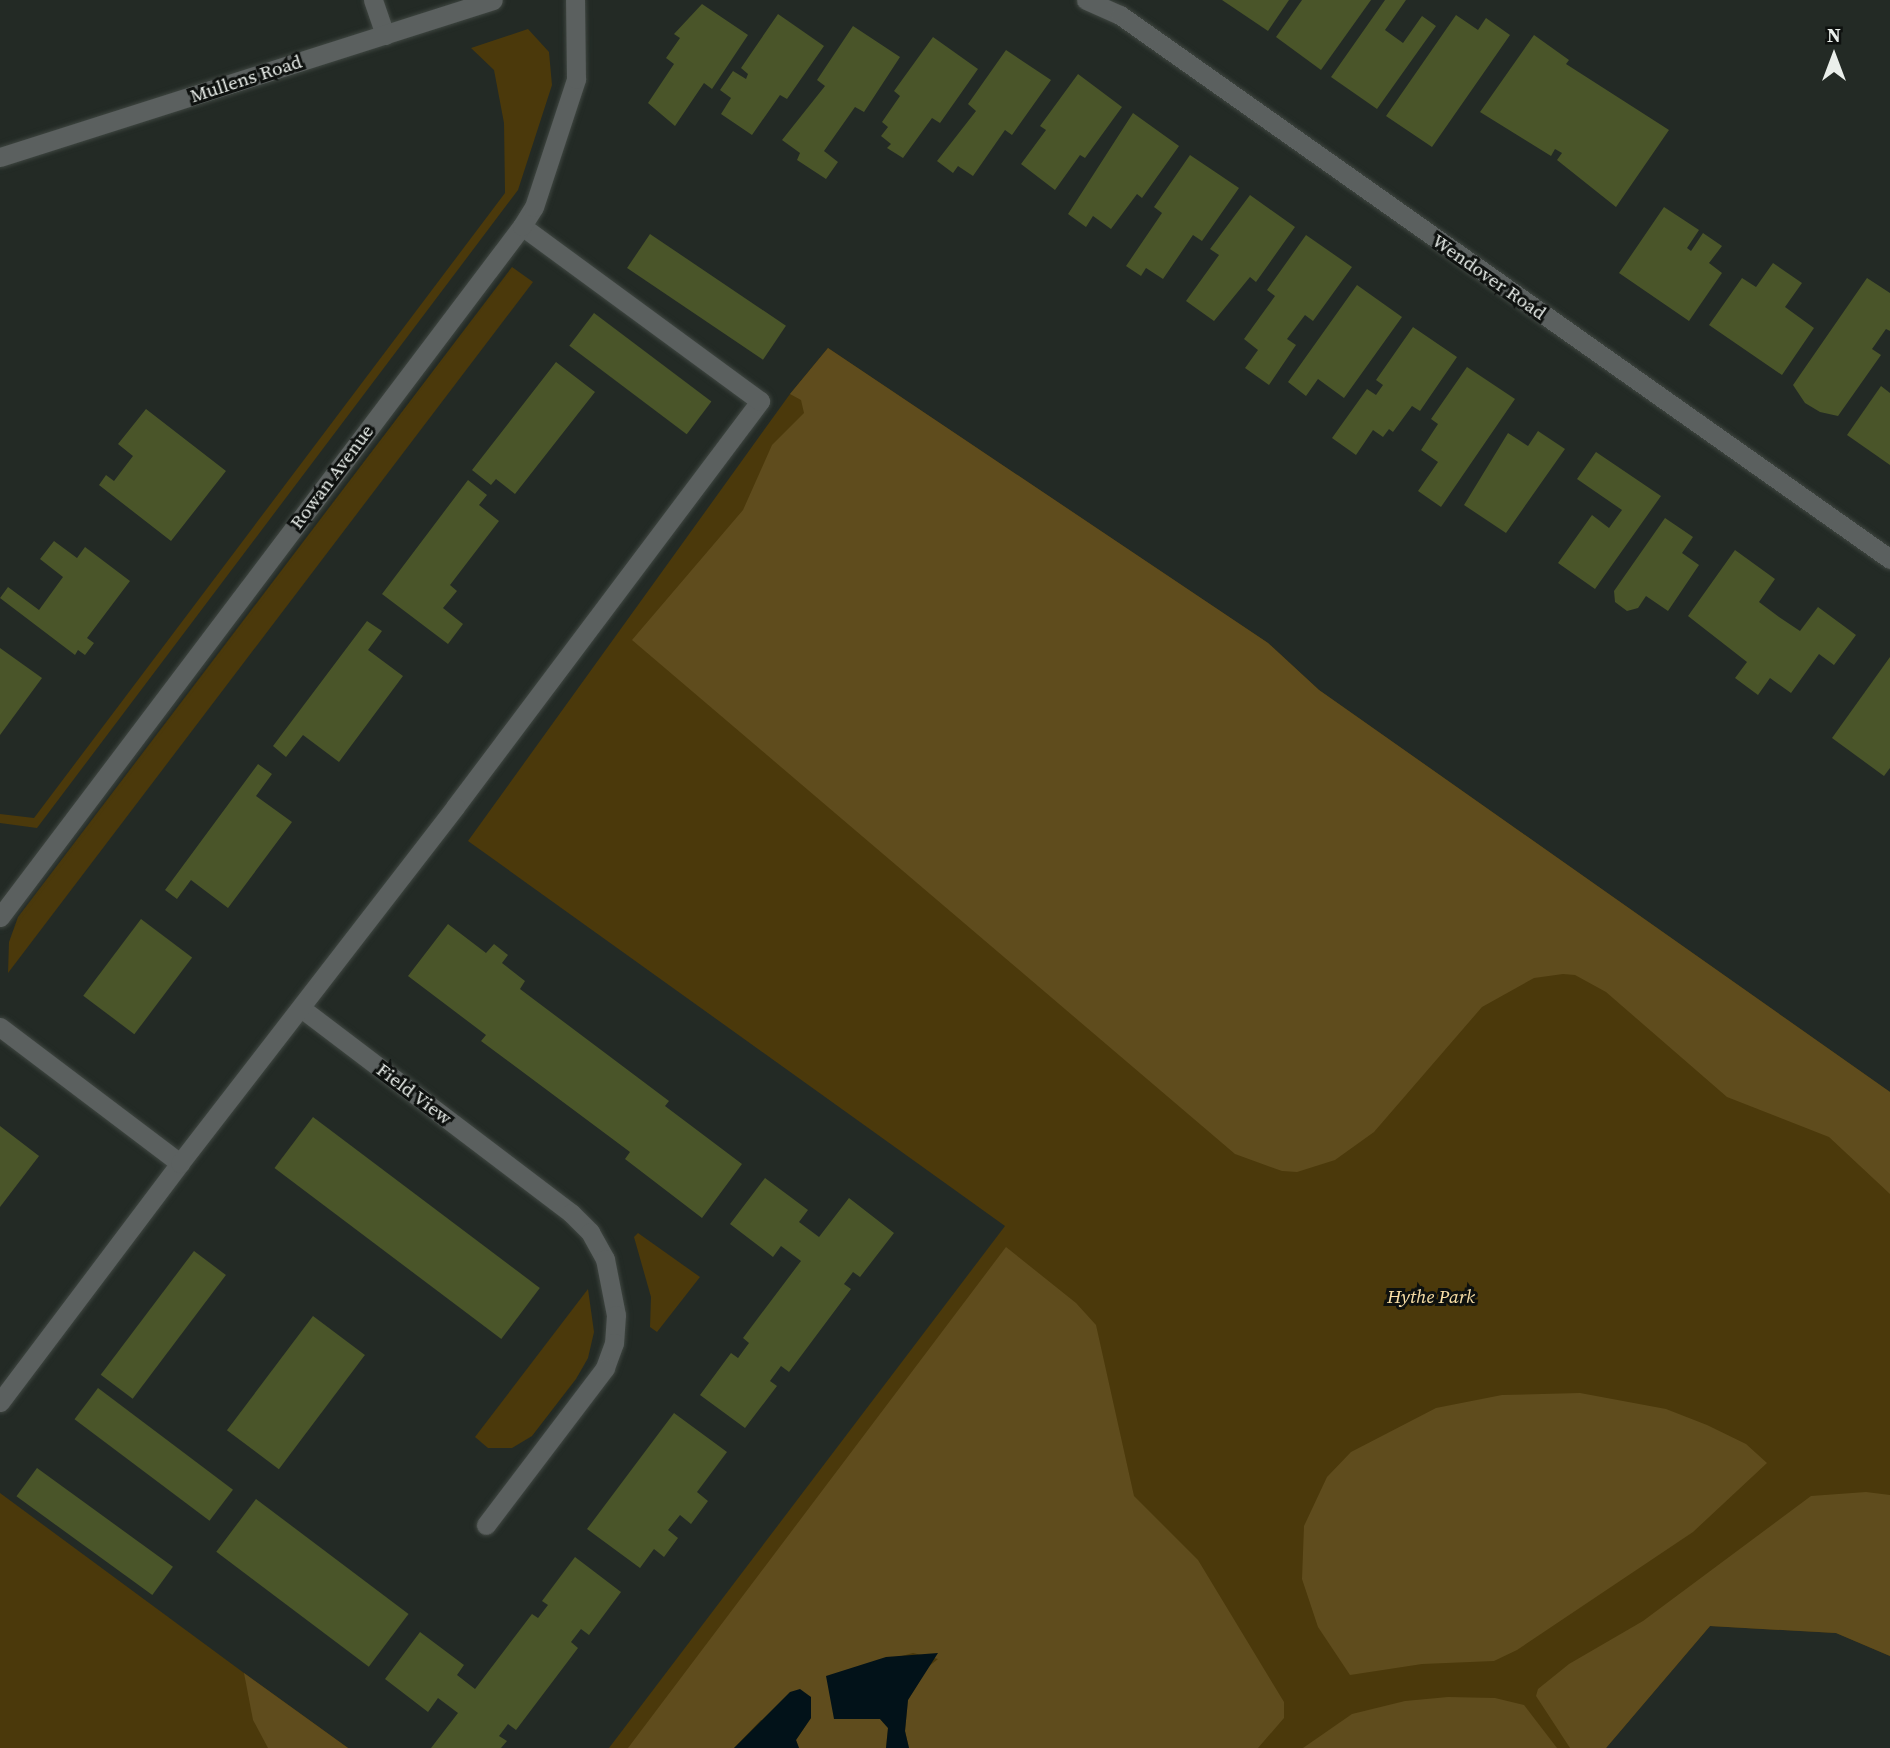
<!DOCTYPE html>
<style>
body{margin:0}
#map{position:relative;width:1890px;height:1748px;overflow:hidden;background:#232a25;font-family:"Source Serif 4",serif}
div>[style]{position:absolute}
.green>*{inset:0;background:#4b390b}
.forest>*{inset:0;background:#5f4c1d}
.water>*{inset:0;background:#021219}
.building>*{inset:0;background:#4a5529;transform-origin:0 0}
.roads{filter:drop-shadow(0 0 2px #3f4641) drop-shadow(0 0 2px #3f4641)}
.service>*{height:19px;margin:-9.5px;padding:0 9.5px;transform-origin:9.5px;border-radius:9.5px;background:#5b605f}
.minor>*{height:19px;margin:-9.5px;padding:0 9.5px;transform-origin:9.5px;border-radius:9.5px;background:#5b605f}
span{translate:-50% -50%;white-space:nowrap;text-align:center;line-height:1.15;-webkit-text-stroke:6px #0e110f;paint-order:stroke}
.street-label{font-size:19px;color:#eaefeb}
.park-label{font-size:19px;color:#fae0a7;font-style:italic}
.north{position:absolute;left:1799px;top:21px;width:70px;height:70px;-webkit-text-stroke:5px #0e110f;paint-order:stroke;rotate:0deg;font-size:19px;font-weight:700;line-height:28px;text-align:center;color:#eaefeb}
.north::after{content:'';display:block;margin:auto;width:24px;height:32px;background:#eaefeb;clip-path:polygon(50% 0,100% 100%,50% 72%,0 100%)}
</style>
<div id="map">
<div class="green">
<i style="clip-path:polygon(528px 29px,549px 52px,552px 85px,518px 190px,37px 828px,0 823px,0 814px,34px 818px,505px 193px,504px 123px,494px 70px,471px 48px)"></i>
<i style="clip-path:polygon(512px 267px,533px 282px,8px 973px,9px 942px,18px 917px)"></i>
<i style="clip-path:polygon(828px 348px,1268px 643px,1319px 690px,1890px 1092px,1890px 1656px,1836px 1633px,1710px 1626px,1606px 1748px,609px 1748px,1005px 1226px,468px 841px,790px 394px)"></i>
<i style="clip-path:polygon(638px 1233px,700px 1277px,657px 1332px,650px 1327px,651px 1297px,634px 1237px)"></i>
<i style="clip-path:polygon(588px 1289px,594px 1332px,588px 1358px,576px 1379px,532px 1436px,512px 1448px,488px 1448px,475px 1437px)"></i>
<i style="clip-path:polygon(0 1493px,244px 1673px,348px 1748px,0 1748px)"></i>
</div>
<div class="forest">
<i style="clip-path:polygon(828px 348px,1268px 643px,1319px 690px,1890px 1092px,1890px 1194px,1829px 1137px,1727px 1097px,1606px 992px,1575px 975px,1563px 974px,1534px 978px,1482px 1007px,1374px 1132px,1335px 1160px,1297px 1172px,1282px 1171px,1235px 1154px,632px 640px,743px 510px,772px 445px,804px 413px,801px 400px,790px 394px)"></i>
<i style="clip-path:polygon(1006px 1247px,1076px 1303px,1096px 1325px,1134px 1496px,1198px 1560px,1284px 1702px,1284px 1718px,1258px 1748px,909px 1748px,905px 1731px,908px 1700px,928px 1667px,938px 1659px,913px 1653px,861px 1667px,880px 1719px,888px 1728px,886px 1748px,799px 1748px,796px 1740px,811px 1718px,761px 1720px,734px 1748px,628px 1748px)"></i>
<i style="clip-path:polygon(1580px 1393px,1666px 1409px,1707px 1425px,1746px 1444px,1767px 1463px,1693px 1532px,1517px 1650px,1494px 1661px,1422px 1664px,1350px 1675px,1318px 1627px,1302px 1579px,1304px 1526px,1327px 1477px,1351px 1452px,1436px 1408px,1502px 1395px)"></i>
<i style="clip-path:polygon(1866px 1492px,1890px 1495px,1890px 1656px,1836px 1633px,1710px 1626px,1606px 1748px,1570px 1748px,1536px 1696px,1538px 1689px,1569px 1664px,1643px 1621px,1811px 1496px)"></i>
<i style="clip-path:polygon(244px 1673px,348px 1748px,268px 1748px,253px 1720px)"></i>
<i style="clip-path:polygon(1448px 1697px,1495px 1698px,1524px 1705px,1557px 1748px,1303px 1748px,1352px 1714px,1405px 1701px)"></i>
</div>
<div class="water">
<i style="clip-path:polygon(938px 1653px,908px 1700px,905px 1731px,909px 1748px,886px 1748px,888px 1728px,880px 1719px,834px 1719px,826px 1676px,886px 1657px)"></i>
<i style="clip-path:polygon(800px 1689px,811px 1697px,811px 1718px,796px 1740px,799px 1748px,734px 1748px,790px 1692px)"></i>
</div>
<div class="building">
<i style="clip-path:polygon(1222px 0,1289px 0,1268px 31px)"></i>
<i style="clip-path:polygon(1302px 0,1371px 0,1321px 70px,1276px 37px)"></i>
<i style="clip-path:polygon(1385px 0,1406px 0,1385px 30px,1403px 43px,1422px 16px,1436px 26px,1377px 109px,1331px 77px)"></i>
<i style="clip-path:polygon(702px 4px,748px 35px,712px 89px,704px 83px,675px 126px,648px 103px,674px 64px,666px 58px,680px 38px,674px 34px)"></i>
<i style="clip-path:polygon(778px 14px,824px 46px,787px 99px,780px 95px,752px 135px,721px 114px,731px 98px,720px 90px,733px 71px,746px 79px,748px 74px,741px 68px)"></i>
<i style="clip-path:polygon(1456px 15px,1478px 30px,1486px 18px,1510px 35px,1432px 147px,1386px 116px)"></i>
<i style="clip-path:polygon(853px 26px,900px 57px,864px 112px,855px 107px,824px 151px,838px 162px,826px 179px,797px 160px,800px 153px,782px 140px,825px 86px,817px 80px)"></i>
<i style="clip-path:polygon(1534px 35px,1569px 60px,1566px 64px,1669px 130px,1616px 207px,1557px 160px,1562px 153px,1555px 149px,1551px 156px,1480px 112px)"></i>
<i style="clip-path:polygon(933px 37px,978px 69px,940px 123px,932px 118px,903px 158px,887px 148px,891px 144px,881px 136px,888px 127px,882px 122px,900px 96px,894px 91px)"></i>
<i style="clip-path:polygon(1006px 50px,1051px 80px,1012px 135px,1005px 130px,973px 176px,958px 166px,953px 173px,937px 161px,976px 111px,968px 104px)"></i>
<i style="clip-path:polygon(1078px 74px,1122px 107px,1085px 158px,1080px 155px,1055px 190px,1021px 164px,1046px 130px,1040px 126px)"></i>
<i style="clip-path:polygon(1133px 113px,1179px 146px,1142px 198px,1137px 194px,1111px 229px,1093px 216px,1086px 227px,1068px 214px)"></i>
<i style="clip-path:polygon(1190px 155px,1239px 188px,1202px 241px,1193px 235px,1163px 279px,1146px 268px,1141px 276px,1126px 266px,1162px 213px,1154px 207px)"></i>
<i style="clip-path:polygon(1250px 195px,1295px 227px,1256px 282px,1250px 277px,1214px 321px,1186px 301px,1219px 255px,1210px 249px)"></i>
<i style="clip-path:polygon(1664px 207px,1699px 230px,1687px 248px,1691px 251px,1703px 233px,1722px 246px,1709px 263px,1722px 273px,1689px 321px,1619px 273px)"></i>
<i style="left:650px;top:234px;width:164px;height:41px;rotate:34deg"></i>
<i style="clip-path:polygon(1306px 235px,1352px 267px,1313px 321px,1305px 315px,1287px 339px,1296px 345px,1269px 385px,1245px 368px,1258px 350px,1244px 339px,1275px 296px,1267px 290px)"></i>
<i style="clip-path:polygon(1773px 263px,1802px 283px,1785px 307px,1814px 328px,1782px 375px,1709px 325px,1742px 278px,1756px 287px)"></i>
<i style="clip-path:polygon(1867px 278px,1890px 293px,1890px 331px,1886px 329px,1872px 349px,1881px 355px,1838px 416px,1820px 412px,1805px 403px,1793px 385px)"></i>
<i style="clip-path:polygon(1357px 285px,1402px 317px,1344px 398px,1318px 379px,1306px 396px,1288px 382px)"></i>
<i style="left:594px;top:313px;width:147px;height:41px;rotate:37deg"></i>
<i style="clip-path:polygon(1413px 327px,1457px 357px,1420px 411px,1412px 406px,1393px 432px,1389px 429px,1383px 437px,1373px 430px,1356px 455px,1332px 438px,1367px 389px,1376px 395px,1383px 385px,1376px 380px)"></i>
<i style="clip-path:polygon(556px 362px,595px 392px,515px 494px,496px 479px,491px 485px,472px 470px)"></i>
<i style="clip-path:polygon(1467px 367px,1515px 399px,1441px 507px,1418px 491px,1438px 462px,1421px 450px,1438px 424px,1431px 419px)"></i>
<i style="clip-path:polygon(1881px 386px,1890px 393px,1890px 465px,1847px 435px)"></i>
<i style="clip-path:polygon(146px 409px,226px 471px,171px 541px,99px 485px,106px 475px,114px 481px,133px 456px,118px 444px)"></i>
<i style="clip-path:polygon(1538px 431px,1565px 449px,1506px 533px,1464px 505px,1508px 433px,1528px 446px)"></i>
<i style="clip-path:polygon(1596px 452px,1661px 496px,1595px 589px,1558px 563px,1592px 515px,1609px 528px,1622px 510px,1577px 479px)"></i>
<i style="clip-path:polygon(468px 480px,487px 495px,479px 505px,499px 521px,450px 585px,457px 591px,443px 608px,463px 624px,448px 644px,382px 594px)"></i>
<i style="clip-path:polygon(1665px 518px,1693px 537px,1682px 553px,1699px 565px,1668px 611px,1646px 596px,1638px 608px,1627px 611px,1615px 602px,1614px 591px)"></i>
<i style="clip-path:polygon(54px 541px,77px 558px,85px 547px,130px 581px,87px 638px,94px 643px,85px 655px,78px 650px,75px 655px,0 598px,8px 587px,39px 610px,63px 577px,40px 559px)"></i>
<i style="clip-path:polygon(1735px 550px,1775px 579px,1759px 602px,1779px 617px,1800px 631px,1818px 607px,1856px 635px,1834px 665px,1819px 654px,1791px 693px,1770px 678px,1758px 695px,1735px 678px,1747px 662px,1688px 616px)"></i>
<i style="clip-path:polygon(367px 621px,382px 631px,368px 650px,403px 676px,339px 762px,303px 735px,286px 757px,273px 746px)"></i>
<i style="clip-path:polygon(0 648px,42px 678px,0 735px)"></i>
<i style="clip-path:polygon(1890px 657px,1890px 768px,1884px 776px,1832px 738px)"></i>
<i style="clip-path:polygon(258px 764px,272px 774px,256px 796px,292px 822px,228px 908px,191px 880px,177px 899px,165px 890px)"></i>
<i style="left:141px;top:919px;width:64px;height:96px;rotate:37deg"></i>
<i style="clip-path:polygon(448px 924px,486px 953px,494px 944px,508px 955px,502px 963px,525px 981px,520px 989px,669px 1101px,665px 1106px,742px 1164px,702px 1218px,625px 1159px,630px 1152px,481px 1041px,486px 1035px,408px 976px)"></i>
<i style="left:313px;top:1117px;width:284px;height:64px;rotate:37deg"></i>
<i style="clip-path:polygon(0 1126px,39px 1156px,0 1207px)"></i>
<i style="clip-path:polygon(765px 1178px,808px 1210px,799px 1222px,819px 1237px,849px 1198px,894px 1233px,860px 1277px,853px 1272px,844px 1284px,851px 1289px,789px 1372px,781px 1366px,770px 1381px,777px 1386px,745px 1428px,700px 1395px,731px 1353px,738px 1358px,749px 1343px,743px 1338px,801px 1261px,781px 1246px,773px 1257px,730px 1224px)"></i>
<i style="left:194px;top:1251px;width:40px;height:155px;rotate:37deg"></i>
<i style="left:313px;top:1316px;width:65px;height:143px;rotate:37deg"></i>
<i style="left:98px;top:1388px;width:169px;height:39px;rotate:37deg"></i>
<i style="clip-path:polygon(674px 1413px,727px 1452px,697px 1492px,708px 1501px,691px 1524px,680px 1515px,668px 1530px,678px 1538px,664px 1557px,654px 1549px,640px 1568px,587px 1529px)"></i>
<i style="left:37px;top:1468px;width:168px;height:35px;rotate:36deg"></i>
<i style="left:256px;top:1499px;width:191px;height:66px;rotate:37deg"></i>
<i style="clip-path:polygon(575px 1557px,621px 1592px,589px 1635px,581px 1629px,571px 1642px,578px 1648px,516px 1730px,508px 1724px,499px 1736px,507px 1741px,501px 1748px,431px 1748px,458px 1713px,438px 1698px,428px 1712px,385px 1679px,420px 1632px,464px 1665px,457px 1675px,475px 1689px,532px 1614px,538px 1618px,548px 1605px,542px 1601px)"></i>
</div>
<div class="roads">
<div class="service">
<i style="left:455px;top:807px;width:508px;rotate:-53.08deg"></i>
<i style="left:760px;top:401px;width:295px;rotate:-143.7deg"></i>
<i style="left:0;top:1402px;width:299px;rotate:-53deg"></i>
</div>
<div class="minor">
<i style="left:373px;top:0;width:37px;rotate:71deg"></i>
<i style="left:1086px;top:0;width:37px;rotate:24deg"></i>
<i style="left:1120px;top:15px;width:943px;rotate:35.24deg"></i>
<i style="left:0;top:157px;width:517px;rotate:-17.66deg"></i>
<i style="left:0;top:917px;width:866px;rotate:-52.93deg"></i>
<i style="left:522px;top:226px;width:22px;rotate:-58deg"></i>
<i style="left:534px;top:207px;width:135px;rotate:-71.8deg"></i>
<i style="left:576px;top:79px;width:79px;rotate:-90.7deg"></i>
<i style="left:301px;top:1008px;width:339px;rotate:37.2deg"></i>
<i style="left:571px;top:1213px;width:27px;rotate:45deg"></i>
<i style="left:590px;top:1232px;width:31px;rotate:61deg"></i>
<i style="left:605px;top:1259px;width:57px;rotate:78.9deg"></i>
<i style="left:616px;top:1315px;width:28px;rotate:94deg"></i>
<i style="left:614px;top:1343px;width:27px;rotate:110deg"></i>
<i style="left:605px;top:1368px;width:197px;rotate:127.2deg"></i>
<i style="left:0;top:1027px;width:226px;rotate:37.1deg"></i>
<i style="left:180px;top:1163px;width:450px;rotate:-52.3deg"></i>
</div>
</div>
<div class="street-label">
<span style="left:246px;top:79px;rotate:-18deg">Mullens Road</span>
<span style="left:1489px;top:277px;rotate:35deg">Wendover Road</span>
<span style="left:332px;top:477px;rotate:-53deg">Rowan Avenue</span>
<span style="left:414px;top:1094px;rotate:37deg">Field View</span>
</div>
<div class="park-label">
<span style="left:1431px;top:1297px">Hythe Park</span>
</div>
<div class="north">N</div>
</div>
